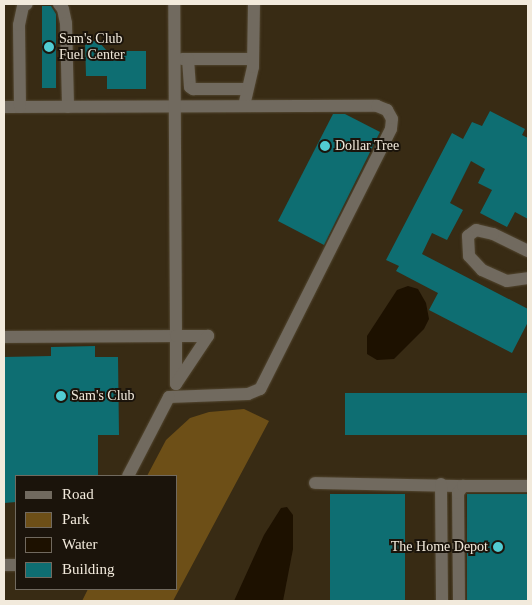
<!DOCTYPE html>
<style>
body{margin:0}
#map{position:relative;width:532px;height:605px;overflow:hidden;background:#382b14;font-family:Georgia,serif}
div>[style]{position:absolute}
.green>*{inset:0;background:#6d4f17}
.water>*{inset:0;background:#1d1100}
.building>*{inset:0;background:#0e6e72;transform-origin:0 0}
.roads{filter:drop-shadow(0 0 1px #524630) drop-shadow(0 0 1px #524630)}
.minor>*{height:12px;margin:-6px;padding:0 6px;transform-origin:6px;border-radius:6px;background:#716a5f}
.dots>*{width:14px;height:14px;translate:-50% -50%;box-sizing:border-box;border:2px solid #1b140b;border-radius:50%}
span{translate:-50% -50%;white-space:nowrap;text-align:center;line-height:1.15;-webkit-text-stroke:4px #1b140b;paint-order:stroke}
.poi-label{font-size:14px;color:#f2eadc}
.left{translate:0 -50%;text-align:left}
.right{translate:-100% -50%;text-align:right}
.frame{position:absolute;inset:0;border:5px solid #f2eadc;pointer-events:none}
.legend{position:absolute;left:15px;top:475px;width:162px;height:115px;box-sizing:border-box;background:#1b140b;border:1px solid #716a5f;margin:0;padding:6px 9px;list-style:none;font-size:15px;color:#f2eadc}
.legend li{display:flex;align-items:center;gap:10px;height:25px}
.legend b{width:25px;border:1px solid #716a5f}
</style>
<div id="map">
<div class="green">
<i style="clip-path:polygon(244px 409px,269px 421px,173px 601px,82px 601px,88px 589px,176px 589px,176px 476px,147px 476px,166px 440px,190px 418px,209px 412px)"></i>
</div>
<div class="water">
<i style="clip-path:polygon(408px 286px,418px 289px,426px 303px,429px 319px,424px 329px,394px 359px,377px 360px,367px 354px,367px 336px,397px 290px)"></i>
<i style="clip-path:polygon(287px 507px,293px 515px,293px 549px,283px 601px,234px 601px,264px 535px,281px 508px)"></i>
</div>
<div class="building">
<i style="clip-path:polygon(42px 6px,51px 6px,56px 14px,56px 88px,42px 88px)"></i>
<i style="clip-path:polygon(85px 41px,98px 41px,107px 51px,146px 51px,146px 89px,107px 89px,107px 76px,86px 76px)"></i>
<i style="clip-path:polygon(490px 111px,525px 129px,522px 135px,528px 138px,528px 219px,515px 212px,507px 227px,480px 213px,492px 190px,478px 183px,485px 169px,471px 161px,450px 203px,463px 210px,447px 240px,432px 233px,422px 254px,528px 309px,528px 322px,512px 353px,429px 310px,438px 293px,396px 271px,399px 266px,386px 260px,452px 133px,463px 139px,472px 122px,482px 126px)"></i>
<i style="clip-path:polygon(333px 114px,345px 114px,380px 132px,324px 245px,278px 221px)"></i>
<i style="clip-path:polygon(95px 346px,95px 357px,118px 357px,119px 435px,98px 435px,98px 476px,16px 476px,16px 502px,4px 503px,4px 357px,51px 356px,51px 347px)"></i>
<i style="left:528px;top:393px;width:42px;height:183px;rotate:90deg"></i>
<i style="left:330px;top:494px;width:75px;height:107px"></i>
<i style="left:467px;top:494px;width:61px;height:107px"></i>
</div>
<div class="roads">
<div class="minor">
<i style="left:59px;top:4px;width:6px;rotate:51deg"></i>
<i style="left:63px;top:9px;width:14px;rotate:78deg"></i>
<i style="left:66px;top:23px;width:84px;rotate:88.6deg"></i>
<i style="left:182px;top:59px;width:71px"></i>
<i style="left:188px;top:59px;width:28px;rotate:86deg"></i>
<i style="left:190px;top:87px;width:4px;rotate:34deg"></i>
<i style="left:193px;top:89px;width:53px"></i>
<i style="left:244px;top:106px;width:40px;rotate:-77deg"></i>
<i style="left:253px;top:67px;width:63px;rotate:-89.1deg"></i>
<i style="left:4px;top:107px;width:373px;rotate:-0.2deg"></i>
<i style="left:377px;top:106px;width:11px;rotate:22deg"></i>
<i style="left:387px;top:110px;width:10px;rotate:61deg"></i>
<i style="left:392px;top:119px;width:10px;rotate:96deg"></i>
<i style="left:391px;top:129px;width:291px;rotate:116.7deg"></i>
<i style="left:260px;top:389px;width:13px;rotate:157deg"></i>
<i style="left:248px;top:394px;width:79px;rotate:177.8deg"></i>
<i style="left:169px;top:397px;width:89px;rotate:117.4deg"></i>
<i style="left:20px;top:107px;width:82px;rotate:-90.7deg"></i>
<i style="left:19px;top:25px;width:19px;rotate:-78deg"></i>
<i style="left:23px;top:6px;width:4px;rotate:-27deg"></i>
<i style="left:528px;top:251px;width:39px;rotate:-154deg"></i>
<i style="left:493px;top:234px;width:17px;rotate:-167deg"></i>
<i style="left:476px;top:230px;width:10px;rotate:143deg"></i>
<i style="left:468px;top:236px;width:20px;rotate:87deg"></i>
<i style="left:469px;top:256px;width:19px;rotate:47deg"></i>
<i style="left:482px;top:270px;width:27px;rotate:24deg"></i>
<i style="left:507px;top:281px;width:21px;rotate:-8deg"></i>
<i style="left:4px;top:337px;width:172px;rotate:-0.3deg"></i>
<i style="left:176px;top:336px;width:332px;rotate:-90.3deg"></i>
<i style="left:176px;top:384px;width:48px;rotate:-90deg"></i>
<i style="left:176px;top:336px;width:32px"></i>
<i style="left:176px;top:384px;width:58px;rotate:-56.3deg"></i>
<i style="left:315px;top:483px;width:148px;rotate:1.2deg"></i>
<i style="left:441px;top:484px;width:117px;rotate:89.5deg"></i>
<i style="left:4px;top:565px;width:12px"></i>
<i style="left:459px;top:601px;width:108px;rotate:-90.5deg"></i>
<i style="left:458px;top:493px;width:9px;rotate:-54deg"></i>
<i style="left:463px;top:486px;width:65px"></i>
</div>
</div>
<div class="dots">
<i style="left:49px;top:47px;background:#51ccd2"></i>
<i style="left:325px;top:146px;background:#51ccd2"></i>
<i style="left:61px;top:396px;background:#51ccd2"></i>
<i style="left:498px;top:547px;background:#51ccd2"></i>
</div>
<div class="poi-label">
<span class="left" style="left:59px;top:47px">Sam's Club<br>Fuel Center</span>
<span class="left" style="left:335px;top:146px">Dollar Tree</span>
<span class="left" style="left:71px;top:396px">Sam's Club</span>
<span class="right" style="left:488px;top:547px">The Home Depot</span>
</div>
<div class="frame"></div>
<ul class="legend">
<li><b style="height:6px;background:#716a5f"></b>Road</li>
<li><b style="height:14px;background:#6d4f17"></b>Park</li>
<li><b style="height:14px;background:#1d1100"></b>Water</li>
<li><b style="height:14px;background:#0e6e72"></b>Building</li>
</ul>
</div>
